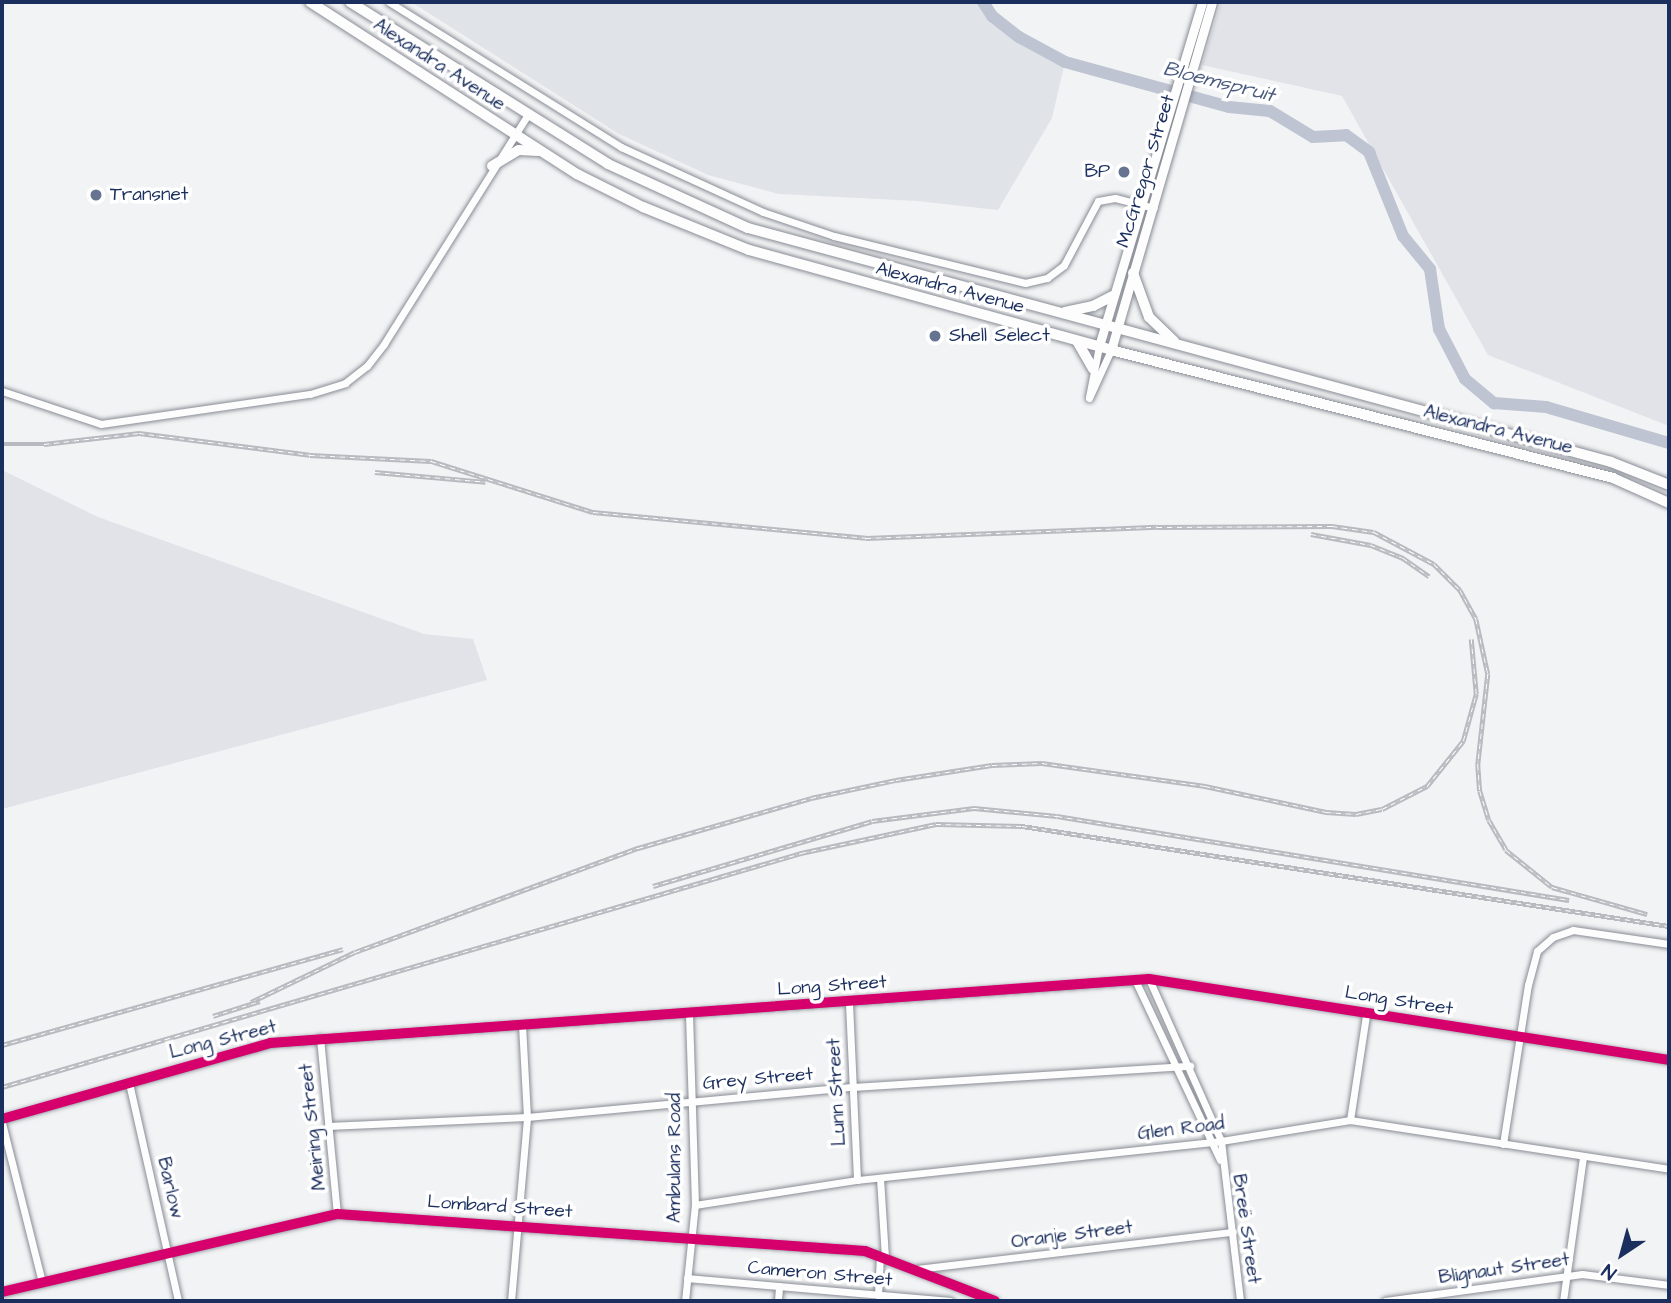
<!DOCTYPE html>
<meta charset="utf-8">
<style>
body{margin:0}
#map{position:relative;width:1671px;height:1303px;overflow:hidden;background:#f2f3f4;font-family:"Architects Daughter",sans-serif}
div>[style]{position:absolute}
.built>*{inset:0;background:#e1e3e8}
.green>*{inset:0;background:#e0e3e8}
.river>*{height:12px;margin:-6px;padding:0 6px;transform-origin:6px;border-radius:6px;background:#bec4d1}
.roads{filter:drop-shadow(0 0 2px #888c95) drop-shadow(0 0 2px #888c95)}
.minor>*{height:7px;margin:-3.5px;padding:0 3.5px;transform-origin:3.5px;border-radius:3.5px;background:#fdfdfd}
.major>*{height:9px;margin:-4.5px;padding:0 4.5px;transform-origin:4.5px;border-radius:4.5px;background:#fdfdfd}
.highway>*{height:10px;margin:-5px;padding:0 5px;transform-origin:5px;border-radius:5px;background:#fdfdfd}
.rail>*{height:4.5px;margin-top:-2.25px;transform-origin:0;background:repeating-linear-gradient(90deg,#fff 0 5px,#b7babf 0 10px);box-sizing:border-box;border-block:2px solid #b7babf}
.cycleway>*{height:10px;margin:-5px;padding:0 5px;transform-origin:5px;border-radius:5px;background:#d6006c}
.dots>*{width:19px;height:19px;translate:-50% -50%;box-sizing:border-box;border:4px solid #fff;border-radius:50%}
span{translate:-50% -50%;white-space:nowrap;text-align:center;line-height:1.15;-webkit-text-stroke:7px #fff;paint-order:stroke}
.street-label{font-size:19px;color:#1b2f5e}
.poi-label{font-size:19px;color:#1b2f5e}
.right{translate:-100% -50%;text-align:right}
.left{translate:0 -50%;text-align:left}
.water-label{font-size:21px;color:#4c5c81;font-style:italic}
.frame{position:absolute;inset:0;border:4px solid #1b2f5e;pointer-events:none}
.north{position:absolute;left:1587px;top:1219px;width:70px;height:70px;-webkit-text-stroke:5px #fff;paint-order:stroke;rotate:216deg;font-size:19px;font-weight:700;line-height:28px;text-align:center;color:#1b2f5e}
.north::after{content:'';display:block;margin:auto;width:24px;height:32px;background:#1b2f5e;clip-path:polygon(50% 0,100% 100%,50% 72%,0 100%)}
</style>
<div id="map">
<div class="built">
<i style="clip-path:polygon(1221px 2px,1669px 2px,1669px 426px,1488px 355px,1342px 96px,1202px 65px)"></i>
<i style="clip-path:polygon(2px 470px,98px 517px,424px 634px,473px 639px,487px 680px,2px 809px)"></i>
</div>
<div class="green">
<i style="clip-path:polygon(411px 2px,983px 2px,992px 16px,1019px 37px,1065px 62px,1052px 118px,998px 210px,917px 201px,779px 194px,708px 175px,619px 134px)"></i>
</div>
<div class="river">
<i style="left:983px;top:2px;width:17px;rotate:57deg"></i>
<i style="left:992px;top:16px;width:34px;rotate:38deg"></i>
<i style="left:1019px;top:37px;width:52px;rotate:28.5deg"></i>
<i style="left:1065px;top:62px;width:170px;rotate:15.3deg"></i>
<i style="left:1229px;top:107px;width:41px;rotate:5.6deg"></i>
<i style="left:1270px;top:111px;width:50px;rotate:31.2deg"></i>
<i style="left:1313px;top:137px;width:33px;rotate:-3deg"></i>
<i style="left:1346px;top:135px;width:29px;rotate:36deg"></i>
<i style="left:1369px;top:152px;width:91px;rotate:68deg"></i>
<i style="left:1403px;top:236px;width:43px;rotate:50.7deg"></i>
<i style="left:1430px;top:269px;width:61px;rotate:81.5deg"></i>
<i style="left:1439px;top:329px;width:56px;rotate:62.5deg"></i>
<i style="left:1465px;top:379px;width:38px;rotate:40deg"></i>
<i style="left:1494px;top:403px;width:52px;rotate:4.4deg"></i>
<i style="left:1546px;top:407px;width:128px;rotate:16.3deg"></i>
</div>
<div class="roads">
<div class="minor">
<i style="left:389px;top:2px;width:274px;rotate:32deg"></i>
<i style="left:621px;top:147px;width:156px;rotate:24.6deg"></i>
<i style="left:763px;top:212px;width:75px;rotate:18.7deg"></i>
<i style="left:834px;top:236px;width:197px;rotate:13.8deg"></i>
<i style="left:1025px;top:283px;width:23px;rotate:-13deg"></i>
<i style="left:1047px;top:278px;width:21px;rotate:-37deg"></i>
<i style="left:1064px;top:265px;width:72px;rotate:-62deg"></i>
<i style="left:1098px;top:201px;width:17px;rotate:-10deg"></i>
<i style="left:1115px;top:198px;width:40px;rotate:14.4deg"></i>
<i style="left:2px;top:391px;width:104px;rotate:18.4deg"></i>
<i style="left:101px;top:424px;width:211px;rotate:-8.2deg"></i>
<i style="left:310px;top:394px;width:37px;rotate:-17deg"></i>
<i style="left:345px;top:383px;width:28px;rotate:-38deg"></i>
<i style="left:367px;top:366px;width:28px;rotate:-52deg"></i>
<i style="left:384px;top:344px;width:271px;rotate:-57.9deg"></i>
<i style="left:1089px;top:397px;width:52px;rotate:-78.9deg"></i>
<i style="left:1089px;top:398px;width:53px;rotate:-65.4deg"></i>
<i style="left:1149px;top:979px;width:177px;rotate:66deg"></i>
<i style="left:1221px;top:1141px;width:161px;rotate:83.2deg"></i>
<i style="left:1135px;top:980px;width:199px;rotate:64.7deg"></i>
<i style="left:849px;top:1003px;width:177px;rotate:87.4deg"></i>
<i style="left:320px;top:1038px;width:177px;rotate:84.5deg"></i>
<i style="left:129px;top:1083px;width:223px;rotate:77.3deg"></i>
<i style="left:2px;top:1119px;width:279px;rotate:-15.8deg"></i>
<i style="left:270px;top:1043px;width:881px;rotate:-4.16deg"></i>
<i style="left:1149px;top:979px;width:526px;rotate:8.85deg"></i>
<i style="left:1350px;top:1120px;width:106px;rotate:-81.3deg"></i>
<i style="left:2px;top:1123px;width:164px;rotate:75.9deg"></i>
<i style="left:328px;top:1126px;width:199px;rotate:-2.6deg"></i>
<i style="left:527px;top:1117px;width:326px;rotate:-5.3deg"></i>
<i style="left:852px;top:1087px;width:339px;rotate:-3.6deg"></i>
<i style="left:1503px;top:1144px;width:161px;rotate:-81.1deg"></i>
<i style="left:1528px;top:985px;width:35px;rotate:-75deg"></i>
<i style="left:1537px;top:951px;width:21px;rotate:-41deg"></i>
<i style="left:1553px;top:937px;width:21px;rotate:-19deg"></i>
<i style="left:1573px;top:930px;width:97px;rotate:8.3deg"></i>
<i style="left:880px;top:1178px;width:80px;rotate:86.4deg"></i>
<i style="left:695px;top:1205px;width:164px;rotate:-8.8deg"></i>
<i style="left:857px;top:1180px;width:366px;rotate:-6.1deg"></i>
<i style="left:1221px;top:1141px;width:131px;rotate:-9.2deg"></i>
<i style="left:1350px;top:1120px;width:323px;rotate:8.7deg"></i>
<i style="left:916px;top:1269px;width:319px;rotate:-6.7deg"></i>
<i style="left:687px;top:1278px;width:264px;rotate:5deg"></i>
<i style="left:2px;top:1292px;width:344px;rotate:-13.1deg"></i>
<i style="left:337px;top:1214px;width:529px;rotate:4.01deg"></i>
<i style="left:865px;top:1251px;width:139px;rotate:21deg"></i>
<i style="left:878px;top:1295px;width:40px;rotate:-87.1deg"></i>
<i style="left:511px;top:1301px;width:185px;rotate:-85deg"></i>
<i style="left:527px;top:1117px;width:92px;rotate:-93.1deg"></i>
<i style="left:685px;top:1301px;width:97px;rotate:-84.1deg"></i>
<i style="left:695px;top:1205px;width:191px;rotate:-91.8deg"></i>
<i style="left:778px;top:1301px;width:15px;rotate:-86deg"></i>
<i style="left:1385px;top:1301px;width:199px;rotate:-7.8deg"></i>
<i style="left:1582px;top:1274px;width:88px;rotate:7.2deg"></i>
<i style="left:1563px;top:1301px;width:145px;rotate:-82.1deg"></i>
</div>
<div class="major">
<i style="left:1099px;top:346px;width:359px;rotate:-73.3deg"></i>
<i style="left:1111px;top:350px;width:362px;rotate:-73.8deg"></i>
</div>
<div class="highway">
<i style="left:310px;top:2px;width:318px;rotate:32.8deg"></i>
<i style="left:577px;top:174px;width:74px;rotate:26.6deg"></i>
<i style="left:643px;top:207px;width:114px;rotate:22.1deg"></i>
<i style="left:749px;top:250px;width:376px;rotate:15.4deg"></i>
<i style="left:1111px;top:350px;width:518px;rotate:14.3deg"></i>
<i style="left:1613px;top:478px;width:61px;rotate:24.1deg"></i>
<i style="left:350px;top:2px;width:305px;rotate:32.1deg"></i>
<i style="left:608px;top:164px;width:154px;rotate:24.6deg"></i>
<i style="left:748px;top:228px;width:894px;rotate:15.17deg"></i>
<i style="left:1611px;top:462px;width:62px;rotate:21.6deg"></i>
<i style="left:492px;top:166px;width:31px;rotate:-31deg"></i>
<i style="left:519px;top:150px;width:19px;rotate:3deg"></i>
<i style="left:1133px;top:273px;width:47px;rotate:70deg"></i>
<i style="left:1149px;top:317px;width:35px;rotate:44deg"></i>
<i style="left:1065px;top:312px;width:29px;rotate:-12deg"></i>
<i style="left:1093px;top:306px;width:22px;rotate:-27deg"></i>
<i style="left:1077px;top:341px;width:32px;rotate:60deg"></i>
</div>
</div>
<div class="rail">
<i style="left:2px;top:444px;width:42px"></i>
<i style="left:44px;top:444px;width:96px;rotate:-6.6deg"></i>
<i style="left:139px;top:433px;width:172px;rotate:7.3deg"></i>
<i style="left:310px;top:455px;width:121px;rotate:2.8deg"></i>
<i style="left:431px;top:461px;width:170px;rotate:17.5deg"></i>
<i style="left:593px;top:512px;width:274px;rotate:5.4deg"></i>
<i style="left:866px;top:538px;width:291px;rotate:-2.2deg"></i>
<i style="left:1157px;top:527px;width:175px;rotate:-0.3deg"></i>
<i style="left:1332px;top:526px;width:42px;rotate:8.1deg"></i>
<i style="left:1374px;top:532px;width:68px;rotate:28.1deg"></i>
<i style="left:1434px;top:564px;width:37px;rotate:45deg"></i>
<i style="left:1460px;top:590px;width:33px;rotate:61deg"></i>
<i style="left:1476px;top:619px;width:56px;rotate:77.7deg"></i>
<i style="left:1488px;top:674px;width:92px;rotate:96.3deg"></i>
<i style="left:1478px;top:765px;width:26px;rotate:86deg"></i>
<i style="left:1480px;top:791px;width:30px;rotate:73deg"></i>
<i style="left:1489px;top:820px;width:34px;rotate:60deg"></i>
<i style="left:1506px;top:850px;width:59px;rotate:38.8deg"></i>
<i style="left:1552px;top:887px;width:99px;rotate:15.9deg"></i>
<i style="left:375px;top:472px;width:111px;rotate:5.1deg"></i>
<i style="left:1311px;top:534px;width:61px;rotate:10.4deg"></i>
<i style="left:1371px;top:545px;width:35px;rotate:22deg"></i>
<i style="left:1403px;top:558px;width:32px;rotate:35deg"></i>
<i style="left:653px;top:886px;width:228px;rotate:-16.5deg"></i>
<i style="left:872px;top:821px;width:103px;rotate:-7.3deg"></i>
<i style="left:974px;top:808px;width:83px;rotate:5.5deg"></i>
<i style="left:1057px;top:816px;width:519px;rotate:9.32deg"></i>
<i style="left:251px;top:1002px;width:115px;rotate:-25.7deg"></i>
<i style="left:355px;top:952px;width:302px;rotate:-20.2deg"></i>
<i style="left:638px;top:848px;width:180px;rotate:-16.1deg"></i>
<i style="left:811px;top:798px;width:87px;rotate:-12deg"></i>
<i style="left:896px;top:780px;width:97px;rotate:-8.9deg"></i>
<i style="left:992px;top:765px;width:50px;rotate:-2.3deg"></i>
<i style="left:1042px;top:763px;width:165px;rotate:8deg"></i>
<i style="left:1205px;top:786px;width:124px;rotate:12.1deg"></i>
<i style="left:1326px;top:812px;width:30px;rotate:4deg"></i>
<i style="left:1356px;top:814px;width:26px;rotate:-11deg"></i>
<i style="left:1382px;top:809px;width:51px;rotate:-27.1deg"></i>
<i style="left:1427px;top:786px;width:58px;rotate:-51.3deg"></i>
<i style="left:1463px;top:741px;width:49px;rotate:-74.5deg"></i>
<i style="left:1476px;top:694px;width:55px;rotate:-95.2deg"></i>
<i style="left:213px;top:1016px;width:49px;rotate:-17.7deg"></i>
<i style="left:2px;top:1045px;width:354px;rotate:-15.7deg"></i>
<i style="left:2px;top:1087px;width:833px;rotate:-16.32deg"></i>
<i style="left:801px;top:853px;width:138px;rotate:-12.1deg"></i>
<i style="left:936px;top:824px;width:86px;rotate:1.3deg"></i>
<i style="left:1022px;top:826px;width:655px;rotate:8.79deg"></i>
</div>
<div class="cycleway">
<i style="left:2px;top:1119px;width:279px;rotate:-15.8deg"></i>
<i style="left:270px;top:1043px;width:881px;rotate:-4.16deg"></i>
<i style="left:1149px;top:979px;width:526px;rotate:8.85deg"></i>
<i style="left:2px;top:1292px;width:344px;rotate:-13.1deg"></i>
<i style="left:337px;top:1214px;width:529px;rotate:4.01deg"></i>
<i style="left:865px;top:1251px;width:139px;rotate:21deg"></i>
</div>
<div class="dots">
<i style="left:1124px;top:172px;background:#667492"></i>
<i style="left:96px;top:195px;background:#667492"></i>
<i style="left:935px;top:336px;background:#667492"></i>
</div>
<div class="street-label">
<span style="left:439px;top:65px;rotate:33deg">Alexandra Avenue</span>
<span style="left:1146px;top:171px;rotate:-73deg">McGregor Street</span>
<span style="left:950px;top:288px;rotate:15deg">Alexandra Avenue</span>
<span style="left:1498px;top:430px;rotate:14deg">Alexandra Avenue</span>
<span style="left:832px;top:986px;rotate:-4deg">Long Street</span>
<span style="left:1399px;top:1001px;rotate:9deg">Long Street</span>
<span style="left:223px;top:1040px;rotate:-14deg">Long Street</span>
<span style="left:758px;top:1079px;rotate:-5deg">Grey Street</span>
<span style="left:837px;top:1092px;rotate:-93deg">Lunn Street</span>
<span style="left:313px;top:1127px;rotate:-96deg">Meiring Street</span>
<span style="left:1181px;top:1129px;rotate:-7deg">Glen Road</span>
<span style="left:675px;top:1158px;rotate:-90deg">Ambulans Road</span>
<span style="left:170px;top:1188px;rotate:77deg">Barlow</span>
<span style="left:500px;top:1207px;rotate:4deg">Lombard Street</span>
<span style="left:1246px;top:1229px;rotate:82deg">Breë Street</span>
<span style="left:1072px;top:1235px;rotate:-7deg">Oranje Street</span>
<span style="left:1504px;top:1269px;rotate:-8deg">Blignaut Street</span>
<span style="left:820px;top:1274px;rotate:5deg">Cameron Street</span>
</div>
<div class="poi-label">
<span class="right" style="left:1110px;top:172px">BP</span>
<span class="left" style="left:110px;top:195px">Transnet</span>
<span class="left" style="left:949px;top:336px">Shell Select</span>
</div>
<div class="water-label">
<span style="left:1219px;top:82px;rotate:14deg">Bloemspruit</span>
</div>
<div class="frame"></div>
<div class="north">N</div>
</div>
